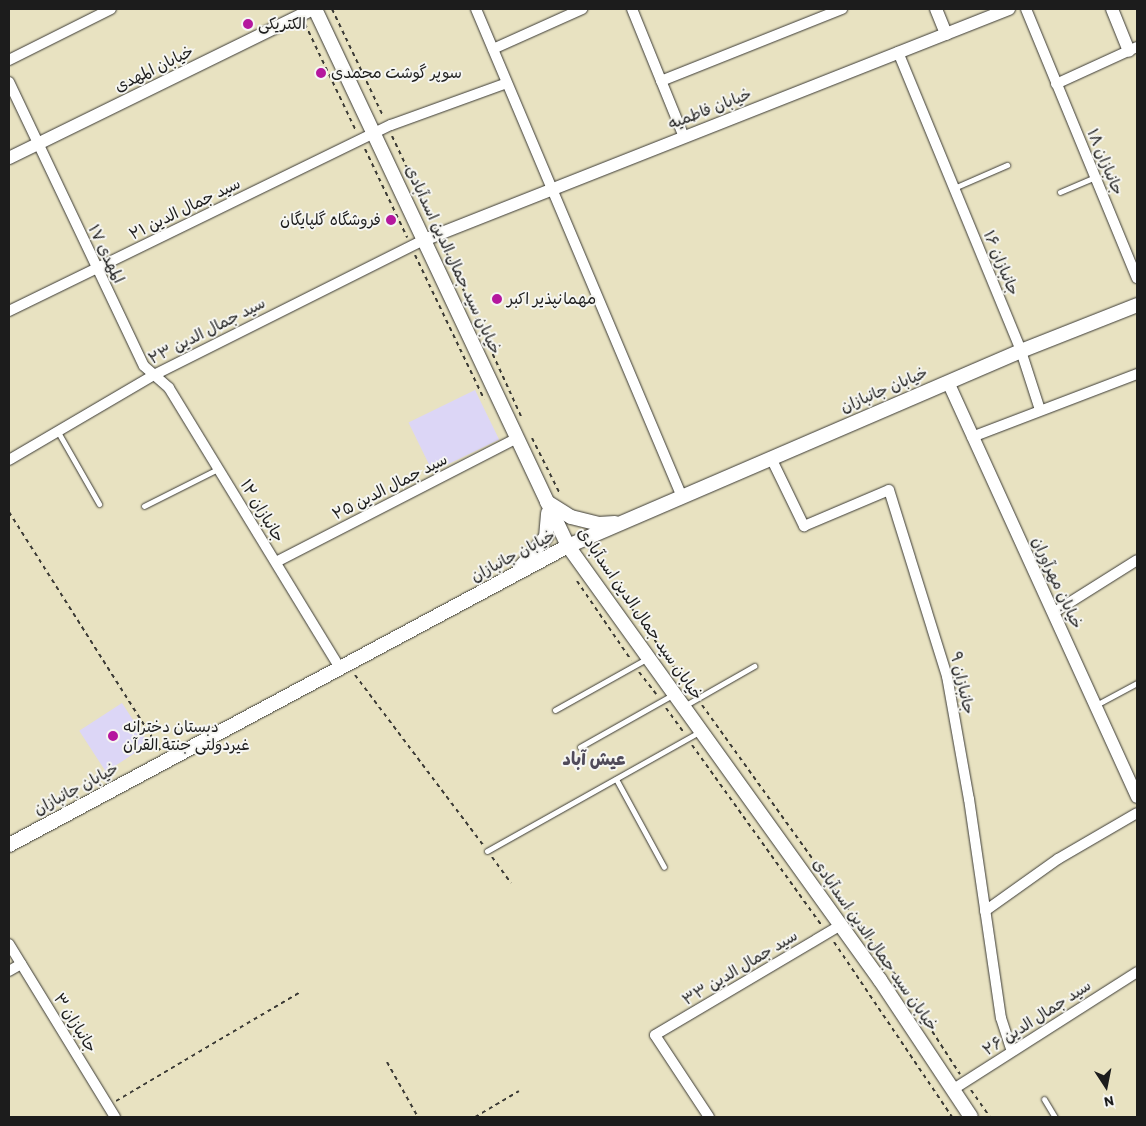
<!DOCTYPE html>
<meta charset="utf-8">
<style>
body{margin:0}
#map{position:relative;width:1146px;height:1126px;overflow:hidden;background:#e8e2c1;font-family:Itim,"Playpen Sans Arabic",sans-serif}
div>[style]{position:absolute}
.built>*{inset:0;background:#dcd6f6;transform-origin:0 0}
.path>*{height:2px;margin-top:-1px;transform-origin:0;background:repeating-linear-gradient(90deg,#3b3a35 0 4px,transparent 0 8px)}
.roads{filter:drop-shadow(0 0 1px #3b3a35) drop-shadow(0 0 1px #3b3a35)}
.service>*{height:5px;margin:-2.5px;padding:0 2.5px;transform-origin:2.5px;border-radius:2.5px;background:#fff}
.minor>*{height:10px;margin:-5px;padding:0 5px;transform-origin:5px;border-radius:5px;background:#fff}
.tertiary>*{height:12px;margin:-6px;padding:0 6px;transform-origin:6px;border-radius:6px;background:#fff}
.secondary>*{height:14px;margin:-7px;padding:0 7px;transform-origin:7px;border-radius:7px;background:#fff}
.dots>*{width:14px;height:14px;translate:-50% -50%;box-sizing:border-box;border:2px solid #f6f6f2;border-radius:50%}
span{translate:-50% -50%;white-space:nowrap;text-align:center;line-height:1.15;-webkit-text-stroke:4px #f6f6f2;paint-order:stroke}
.poi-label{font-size:16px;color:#1c1c1c}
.left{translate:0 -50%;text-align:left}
.right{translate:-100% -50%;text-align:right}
.street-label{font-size:16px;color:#1c1c1c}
.neighbourhood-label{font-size:18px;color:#504b5a;font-weight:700}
.frame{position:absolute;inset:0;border:10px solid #1c1c1c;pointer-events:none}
.north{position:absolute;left:1081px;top:1061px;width:50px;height:50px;-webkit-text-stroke:4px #f6f6f2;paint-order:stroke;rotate:169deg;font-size:14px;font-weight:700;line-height:20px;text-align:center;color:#1c1c1c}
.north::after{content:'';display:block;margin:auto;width:18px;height:22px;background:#1c1c1c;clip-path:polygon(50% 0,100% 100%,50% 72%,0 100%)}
</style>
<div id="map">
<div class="built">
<i style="left:475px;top:390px;width:55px;height:74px;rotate:64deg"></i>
<i style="left:122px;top:703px;width:49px;height:51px;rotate:57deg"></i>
</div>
<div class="path">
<i style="left:332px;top:9px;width:119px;rotate:64.5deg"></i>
<i style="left:305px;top:24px;width:119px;rotate:64.5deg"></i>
<i style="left:392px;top:136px;width:98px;rotate:64.7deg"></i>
<i style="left:365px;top:149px;width:98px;rotate:64.5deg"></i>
<i style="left:443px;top:245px;width:188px;rotate:65.5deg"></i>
<i style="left:415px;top:255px;width:160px;rotate:64.4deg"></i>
<i style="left:532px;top:438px;width:63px;rotate:63.4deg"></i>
<i style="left:9px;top:512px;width:282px;rotate:57.6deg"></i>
<i style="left:589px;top:549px;width:178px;rotate:54.2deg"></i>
<i style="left:577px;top:581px;width:96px;rotate:55.6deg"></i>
<i style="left:639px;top:672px;width:28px;rotate:52deg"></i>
<i style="left:355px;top:675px;width:213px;rotate:53deg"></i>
<i style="left:702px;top:705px;width:327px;rotate:54.3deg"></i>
<i style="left:893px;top:971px;width:123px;rotate:57deg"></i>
<i style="left:666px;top:708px;width:31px;rotate:54deg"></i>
<i style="left:692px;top:745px;width:223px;rotate:54.3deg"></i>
<i style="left:492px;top:857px;width:32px;rotate:54deg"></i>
<i style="left:834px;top:942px;width:211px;rotate:56deg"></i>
<i style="left:387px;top:1062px;width:63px;rotate:60.6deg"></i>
<i style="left:971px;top:1090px;width:33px;rotate:55deg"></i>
<i style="left:116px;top:1101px;width:214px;rotate:-30.6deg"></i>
<i style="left:475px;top:1117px;width:51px;rotate:-30.6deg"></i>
</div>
<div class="roads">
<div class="service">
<i style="left:954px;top:188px;width:58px;rotate:-23.5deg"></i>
<i style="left:1060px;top:192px;width:38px;rotate:-23deg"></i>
<i style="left:58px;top:432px;width:83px;rotate:60.3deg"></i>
<i style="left:144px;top:506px;width:83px;rotate:-26.6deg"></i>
<i style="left:1096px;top:705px;width:47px;rotate:-28.2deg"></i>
<i style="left:684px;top:706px;width:81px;rotate:-29.7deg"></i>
<i style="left:555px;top:710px;width:107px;rotate:-29.2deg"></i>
<i style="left:580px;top:747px;width:108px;rotate:-29.4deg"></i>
<i style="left:616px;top:779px;width:100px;rotate:61.4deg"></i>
<i style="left:487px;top:851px;width:245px;rotate:-29.3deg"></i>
<i style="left:1044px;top:1099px;width:21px;rotate:59deg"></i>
</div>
<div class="minor">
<i style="left:476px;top:9px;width:530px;rotate:67.11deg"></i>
<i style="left:632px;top:9px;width:138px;rotate:67.9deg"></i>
<i style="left:1026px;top:9px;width:291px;rotate:67.6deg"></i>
<i style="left:493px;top:49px;width:98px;rotate:-24.2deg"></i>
<i style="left:898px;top:52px;width:323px;rotate:67.6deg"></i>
<i style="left:1021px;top:351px;width:62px;rotate:72.1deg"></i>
<i style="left:9px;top:60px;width:114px;rotate:-26.6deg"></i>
<i style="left:661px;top:81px;width:195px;rotate:-21.7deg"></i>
<i style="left:9px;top:82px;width:314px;rotate:64.6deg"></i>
<i style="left:144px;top:366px;width:33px;rotate:41deg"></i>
<i style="left:169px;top:388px;width:328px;rotate:58.6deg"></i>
<i style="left:1056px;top:84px;width:89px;rotate:-24.6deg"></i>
<i style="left:9px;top:311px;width:425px;rotate:-26deg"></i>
<i style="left:391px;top:125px;width:123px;rotate:-19.9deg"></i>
<i style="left:972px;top:437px;width:177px;rotate:-20.9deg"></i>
<i style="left:771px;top:458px;width:76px;rotate:64.1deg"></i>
<i style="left:804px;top:526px;width:92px;rotate:-23deg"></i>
<i style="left:889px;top:490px;width:195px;rotate:72.7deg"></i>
<i style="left:947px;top:676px;width:125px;rotate:79.9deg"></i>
<i style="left:969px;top:799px;width:221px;rotate:81.7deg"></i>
<i style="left:1001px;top:1018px;width:35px;rotate:72deg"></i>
<i style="left:9px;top:460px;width:168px;rotate:-30.4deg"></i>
<i style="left:154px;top:375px;width:302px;rotate:-26.6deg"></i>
<i style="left:276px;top:562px;width:271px;rotate:-27.2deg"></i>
<i style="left:1053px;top:613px;width:99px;rotate:-32.2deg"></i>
<i style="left:985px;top:911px;width:90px;rotate:-35.5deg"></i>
<i style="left:1058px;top:859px;width:91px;rotate:-30.2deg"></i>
<i style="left:9px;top:944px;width:203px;rotate:58.5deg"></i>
<i style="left:9px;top:971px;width:14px;rotate:-30deg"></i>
<i style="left:952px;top:1090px;width:219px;rotate:-32.5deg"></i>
<i style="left:709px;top:1117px;width:98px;rotate:-123.4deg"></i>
<i style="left:655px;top:1035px;width:216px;rotate:-30.6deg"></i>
</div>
<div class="tertiary">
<i style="left:936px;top:9px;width:27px;rotate:68deg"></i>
<i style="left:1112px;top:9px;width:45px;rotate:68deg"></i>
<i style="left:9px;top:158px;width:339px;rotate:-26.1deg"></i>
<i style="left:424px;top:240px;width:629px;rotate:-21.55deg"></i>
<i style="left:948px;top:382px;width:456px;rotate:65.5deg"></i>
</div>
<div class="secondary">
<i style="left:315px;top:9px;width:594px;rotate:64.77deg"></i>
<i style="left:568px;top:546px;width:535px;rotate:54.29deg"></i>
<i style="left:880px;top:980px;width:164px;rotate:56.4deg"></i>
<i style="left:547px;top:502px;width:28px;rotate:32deg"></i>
<i style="left:571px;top:517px;width:29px;rotate:14deg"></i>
<i style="left:599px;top:524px;width:16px;rotate:-4deg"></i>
<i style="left:520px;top:568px;width:40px;rotate:-50deg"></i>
<i style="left:546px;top:537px;width:24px;rotate:-85deg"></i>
<i style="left:9px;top:845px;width:634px;rotate:-28.14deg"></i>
<i style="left:568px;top:546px;width:493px;rotate:-23.3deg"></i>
<i style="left:1021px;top:351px;width:125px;rotate:-21.6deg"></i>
</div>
</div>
<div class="dots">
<i style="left:248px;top:24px;background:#b5179e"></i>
<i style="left:321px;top:73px;background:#b5179e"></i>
<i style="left:391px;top:220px;background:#b5179e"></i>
<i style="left:497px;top:299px;background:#b5179e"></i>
<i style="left:113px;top:736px;background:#b5179e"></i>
</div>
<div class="poi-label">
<span class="left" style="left:258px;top:24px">الکتریکی</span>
<span class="left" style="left:331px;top:73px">سوپر گوشت محمدی</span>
<span class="right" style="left:381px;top:220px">فروشگاه گلپایگان</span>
<span class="left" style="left:507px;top:299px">مهمانپذیر اکبر</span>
<span class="left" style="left:123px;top:736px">دبستان دخترانه<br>غیردولتی جنتة القرآن</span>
</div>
<div class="street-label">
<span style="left:154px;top:69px;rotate:-26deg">خیابان المهدی</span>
<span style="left:710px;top:109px;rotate:-21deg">خیابان فاطمیه</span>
<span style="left:1105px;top:162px;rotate:67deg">جانبازان ۱۸</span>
<span style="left:185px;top:209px;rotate:-26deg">سید جمال الدین ۲۱</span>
<span style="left:106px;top:254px;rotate:64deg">المهدی ۱۷</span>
<span style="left:453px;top:260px;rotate:65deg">خیابان سید جمال الدین اسدآبادی</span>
<span style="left:1001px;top:263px;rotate:67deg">جانبازان ۱۶</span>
<span style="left:207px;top:331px;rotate:-27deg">سید جمال الدین ۲۳</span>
<span style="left:884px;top:390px;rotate:-23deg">خیابان جانبازان</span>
<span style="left:390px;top:487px;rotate:-27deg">سید جمال الدین ۲۵</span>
<span style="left:262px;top:511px;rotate:59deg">جانبازان ۱۲</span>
<span style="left:513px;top:556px;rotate:-28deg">خیابان جانبازان</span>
<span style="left:1057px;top:583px;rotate:65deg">خیابان مهرآوران</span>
<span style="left:640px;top:614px;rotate:55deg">خیابان سید جمال الدین اسدآبادی</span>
<span style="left:962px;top:683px;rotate:77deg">جانبازان ۹</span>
<span style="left:76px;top:789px;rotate:-28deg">خیابان جانبازان</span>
<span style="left:875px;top:945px;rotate:55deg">خیابان سید جمال الدین اسدآبادی</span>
<span style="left:740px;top:968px;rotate:-31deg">سید جمال الدین ۳۳</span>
<span style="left:1037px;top:1018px;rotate:-33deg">سید جمال الدین ۲۶</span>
<span style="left:75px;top:1023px;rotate:58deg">جانبازان ۳</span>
</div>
<div class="neighbourhood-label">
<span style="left:594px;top:759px">عیش آباد</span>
</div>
<div class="frame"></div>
<div class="north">N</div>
</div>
